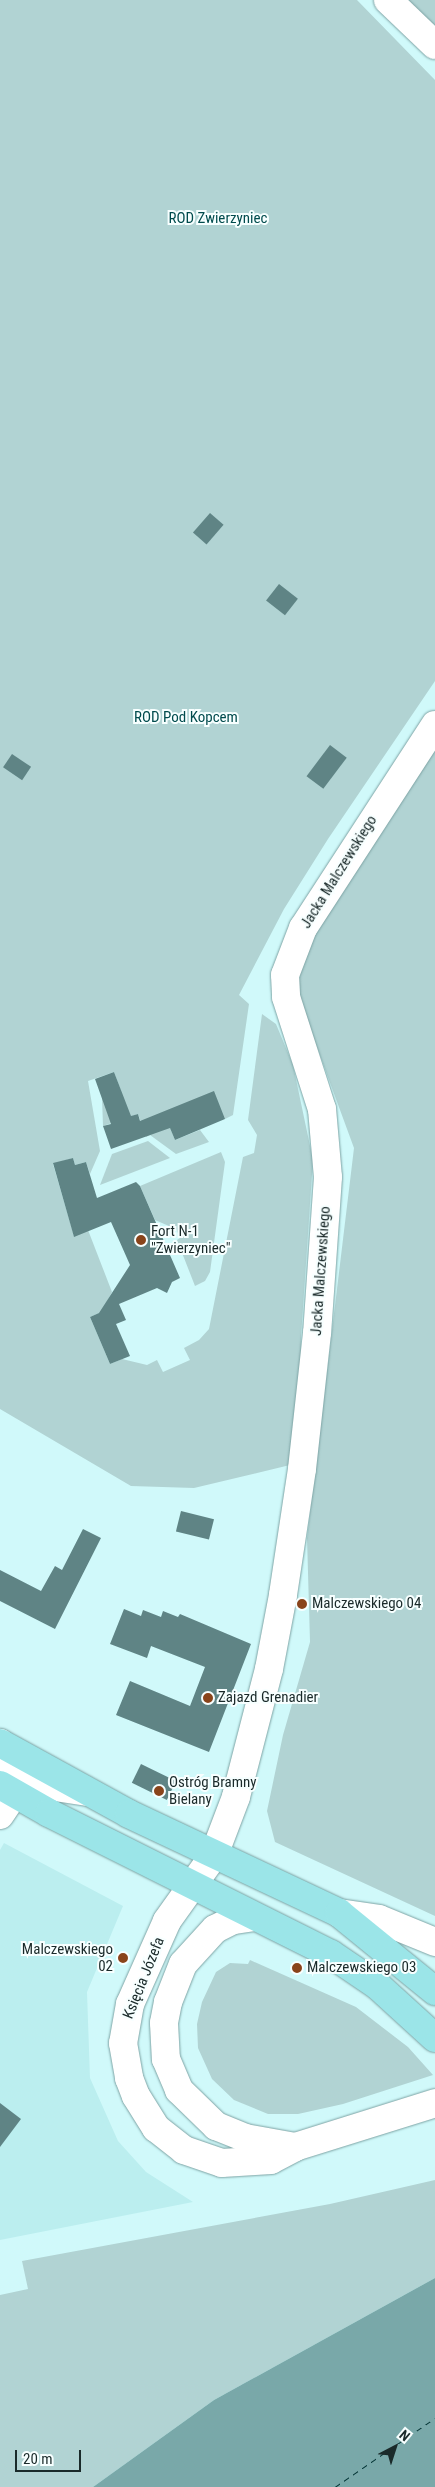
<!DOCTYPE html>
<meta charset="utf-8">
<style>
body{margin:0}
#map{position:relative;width:435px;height:2487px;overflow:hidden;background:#d0f9fa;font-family:"Roboto Condensed",sans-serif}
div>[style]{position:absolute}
.built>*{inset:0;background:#bbeeef}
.green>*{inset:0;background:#b1d3d3}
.water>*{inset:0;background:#79a8a9}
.ferry>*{height:1px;margin-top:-0.5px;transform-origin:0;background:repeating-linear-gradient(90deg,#013233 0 6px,transparent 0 11px)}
.building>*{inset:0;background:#5f8485;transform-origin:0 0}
.roads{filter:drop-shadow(0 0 1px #7da3a4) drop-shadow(0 0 1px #7da3a4)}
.minor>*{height:28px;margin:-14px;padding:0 14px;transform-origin:14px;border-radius:14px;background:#fff}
.major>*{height:28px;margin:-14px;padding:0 14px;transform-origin:14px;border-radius:14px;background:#9be5e8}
.dots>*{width:14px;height:14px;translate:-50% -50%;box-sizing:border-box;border:2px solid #f7ffff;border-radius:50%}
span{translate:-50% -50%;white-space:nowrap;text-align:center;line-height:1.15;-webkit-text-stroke:4px #f7ffff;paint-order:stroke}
.park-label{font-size:15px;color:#004b4d}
.street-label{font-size:15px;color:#1a2a2a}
.poi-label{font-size:15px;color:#1a2a2a}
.left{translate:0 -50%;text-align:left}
.right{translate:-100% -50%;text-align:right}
.north{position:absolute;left:370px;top:2422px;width:50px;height:50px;-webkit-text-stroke:4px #f7ffff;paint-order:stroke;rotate:40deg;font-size:14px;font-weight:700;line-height:20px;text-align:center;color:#1a2a2a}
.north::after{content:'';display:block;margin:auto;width:18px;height:22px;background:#1a2a2a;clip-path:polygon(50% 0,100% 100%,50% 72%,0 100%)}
.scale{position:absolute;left:15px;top:2450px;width:66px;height:22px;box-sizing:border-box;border:2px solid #1a2a2a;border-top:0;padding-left:6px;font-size:15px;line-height:18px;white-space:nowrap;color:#1a2a2a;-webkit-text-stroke:4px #f7ffff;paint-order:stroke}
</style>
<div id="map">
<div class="built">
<i style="clip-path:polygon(4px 1843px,123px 1906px,87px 1992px,90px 2078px,118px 2141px,146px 2172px,193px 2202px,0 2240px,0 1850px)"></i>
</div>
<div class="green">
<i style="clip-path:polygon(0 0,357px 0,435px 80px,435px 681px,328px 839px,284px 909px,239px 995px,249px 1004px,233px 1115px,225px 1119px,164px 1112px,175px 1140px,200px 1130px,209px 1142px,176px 1154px,150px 1135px,146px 1137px,138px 1114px,103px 1126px,102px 1098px,121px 1091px,114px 1072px,88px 1081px,100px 1151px,90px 1174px,86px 1162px,75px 1165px,73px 1158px,53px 1164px,74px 1236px,88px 1230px,112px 1292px,102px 1312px,90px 1317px,110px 1364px,122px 1359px,147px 1365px,157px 1360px,163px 1372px,190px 1360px,184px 1348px,199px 1340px,209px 1329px,243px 1157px,254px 1153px,257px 1135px,248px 1120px,262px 1014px,276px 1024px,293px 1065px,313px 1160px,301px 1336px,301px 1404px,290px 1465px,194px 1488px,131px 1486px,0 1409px)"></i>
<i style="clip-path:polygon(401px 0,435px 0,435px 33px)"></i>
<i style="clip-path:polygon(435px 740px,435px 1916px,275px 1842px,267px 1811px,283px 1735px,310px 1642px,307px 1538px,354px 1148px,293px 982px,307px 941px)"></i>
<i style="clip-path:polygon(148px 1141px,170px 1158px,100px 1185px,112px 1154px)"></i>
<i style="clip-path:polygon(221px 1152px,225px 1162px,210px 1272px,205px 1281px,195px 1286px,177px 1240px,180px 1238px,176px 1229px,155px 1220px,140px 1186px)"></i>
<i style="clip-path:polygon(250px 1960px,356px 2007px,408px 2047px,433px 2075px,343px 2104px,298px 2114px,268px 2114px,234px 2100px,212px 2079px,198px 2048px,197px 2024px,202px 2002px,216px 1972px,230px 1963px,248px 1964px)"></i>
<i style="clip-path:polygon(435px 2180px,435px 2278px,214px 2400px,93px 2487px,0 2487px,0 2295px,28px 2289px,22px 2261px,330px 2204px)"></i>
</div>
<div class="water">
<i style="clip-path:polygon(435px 2278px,435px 2487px,93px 2487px,214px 2400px)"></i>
</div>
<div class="ferry">
<i style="left:335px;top:2487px;width:121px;rotate:-34.6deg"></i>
</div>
<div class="building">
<i style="left:210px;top:513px;width:18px;height:26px;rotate:41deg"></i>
<i style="left:279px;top:584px;width:24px;height:21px;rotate:38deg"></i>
<i style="left:330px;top:745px;width:21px;height:39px;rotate:37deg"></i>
<i style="left:12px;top:754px;width:23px;height:16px;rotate:34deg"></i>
<i style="clip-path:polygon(114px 1072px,131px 1116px,138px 1114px,140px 1121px,214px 1091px,225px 1119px,175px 1140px,170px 1128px,111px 1149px,103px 1126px,111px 1124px,95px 1079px)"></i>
<i style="clip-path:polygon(73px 1158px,75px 1165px,86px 1162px,97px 1198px,136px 1182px,140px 1186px,180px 1278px,172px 1282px,167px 1293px,157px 1288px,119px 1304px,126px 1320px,116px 1324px,130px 1356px,110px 1364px,90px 1317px,99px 1313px,130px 1265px,111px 1222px,74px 1237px,53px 1163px)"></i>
<i style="left:181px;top:1511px;width:34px;height:21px;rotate:14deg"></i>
<i style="clip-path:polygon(83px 1529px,101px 1538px,55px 1629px,0 1601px,0 1570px,41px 1591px,55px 1566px,62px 1570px)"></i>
<i style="clip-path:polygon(124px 1609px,141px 1616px,143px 1610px,161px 1617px,163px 1611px,178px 1617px,180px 1614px,251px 1644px,209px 1752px,116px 1715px,130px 1681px,190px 1706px,205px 1667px,151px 1646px,147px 1658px,110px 1644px)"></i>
<i style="left:141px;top:1764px;width:39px;height:21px;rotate:26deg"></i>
<i style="clip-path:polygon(0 2103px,21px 2119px,0 2147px)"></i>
</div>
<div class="roads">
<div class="minor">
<i style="left:388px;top:0;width:65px;rotate:43.8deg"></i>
<i style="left:435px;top:725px;width:242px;rotate:123deg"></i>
<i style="left:303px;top:928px;width:50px;rotate:111deg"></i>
<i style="left:285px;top:975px;width:22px;rotate:87deg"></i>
<i style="left:286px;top:997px;width:118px;rotate:72.2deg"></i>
<i style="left:322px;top:1109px;width:68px;rotate:85deg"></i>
<i style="left:328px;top:1177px;width:156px;rotate:94deg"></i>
<i style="left:317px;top:1333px;width:137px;rotate:96.3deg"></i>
<i style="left:302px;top:1469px;width:127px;rotate:98.6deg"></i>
<i style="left:283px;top:1595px;width:75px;rotate:100.7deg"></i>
<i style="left:269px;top:1669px;width:132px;rotate:104.5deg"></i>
<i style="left:236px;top:1797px;width:62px;rotate:110.8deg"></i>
<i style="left:214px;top:1855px;width:81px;rotate:125.5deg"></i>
<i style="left:167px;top:1921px;width:91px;rotate:114deg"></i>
<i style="left:130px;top:2004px;width:40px;rotate:100deg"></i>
<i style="left:123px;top:2043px;width:36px;rotate:80deg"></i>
<i style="left:129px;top:2078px;width:19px;rotate:69deg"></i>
<i style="left:136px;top:2096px;width:38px;rotate:58deg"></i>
<i style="left:156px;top:2128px;width:36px;rotate:38deg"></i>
<i style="left:184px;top:2150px;width:40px;rotate:18.9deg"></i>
<i style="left:222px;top:2163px;width:49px;rotate:-3.5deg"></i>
<i style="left:271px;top:2160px;width:27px;rotate:-28deg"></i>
<i style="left:295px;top:2147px;width:147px;rotate:-17.4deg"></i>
<i style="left:14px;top:1794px;width:29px;rotate:-18deg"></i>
<i style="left:42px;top:1785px;width:46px;rotate:8.8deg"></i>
<i style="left:0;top:1815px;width:25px;rotate:-56deg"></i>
<i style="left:14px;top:1794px;width:13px;rotate:-77deg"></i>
<i style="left:17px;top:1781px;width:14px;rotate:-102deg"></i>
<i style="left:14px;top:1767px;width:28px;rotate:-120deg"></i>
<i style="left:339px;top:1913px;width:40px;rotate:8.5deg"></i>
<i style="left:379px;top:1919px;width:61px;rotate:22.3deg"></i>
<i style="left:255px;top:1917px;width:22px;rotate:172deg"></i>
<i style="left:233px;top:1920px;width:20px;rotate:153deg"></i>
<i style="left:215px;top:1929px;width:47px;rotate:132.4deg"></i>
<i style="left:183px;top:1964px;width:41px;rotate:111.5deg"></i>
<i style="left:168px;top:2002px;width:21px;rotate:101deg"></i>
<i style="left:164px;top:2023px;width:36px;rotate:87deg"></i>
<i style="left:166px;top:2059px;width:34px;rotate:67deg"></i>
<i style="left:179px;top:2090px;width:52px;rotate:44.2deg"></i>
<i style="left:216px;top:2126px;width:31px;rotate:22deg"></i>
<i style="left:245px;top:2138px;width:51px;rotate:10.2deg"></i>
</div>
<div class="major">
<i style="left:0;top:1743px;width:147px;rotate:28.8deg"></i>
<i style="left:129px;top:1814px;width:232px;rotate:25.2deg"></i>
<i style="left:339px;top:1913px;width:124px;rotate:39.1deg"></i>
<i style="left:0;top:1785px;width:56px;rotate:29.7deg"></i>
<i style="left:49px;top:1813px;width:315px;rotate:26.6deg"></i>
<i style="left:331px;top:1954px;width:57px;rotate:34.2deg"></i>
<i style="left:378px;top:1986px;width:77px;rotate:42.4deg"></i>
</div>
</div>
<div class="dots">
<i style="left:141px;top:1240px;background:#89441b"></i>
<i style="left:302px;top:1604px;background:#89441b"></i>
<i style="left:208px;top:1698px;background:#89441b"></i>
<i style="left:159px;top:1791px;background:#89441b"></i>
<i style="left:123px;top:1958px;background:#89441b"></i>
<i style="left:297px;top:1968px;background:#89441b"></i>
</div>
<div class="park-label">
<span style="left:218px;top:219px">ROD Zwierzyniec</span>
<span style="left:186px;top:718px">ROD Pod Kopcem</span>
</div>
<div class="street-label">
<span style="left:339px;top:872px;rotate:-58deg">Jacka Malczewskiego</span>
<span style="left:321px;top:1271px;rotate:-86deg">Jacka Malczewskiego</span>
<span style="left:144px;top:1978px;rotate:-68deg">Księcia Józefa</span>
</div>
<div class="poi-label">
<span class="left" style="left:151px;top:1240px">Fort N-1<br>"Zwierzyniec"</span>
<span class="left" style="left:312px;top:1604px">Malczewskiego 04</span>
<span class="left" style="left:218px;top:1698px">Zajazd Grenadier</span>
<span class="left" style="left:169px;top:1791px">Ostróg Bramny<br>Bielany</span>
<span class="right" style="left:113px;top:1958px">Malczewskiego<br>02</span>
<span class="left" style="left:307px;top:1968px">Malczewskiego 03</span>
</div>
<div class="north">N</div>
<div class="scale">20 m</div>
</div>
